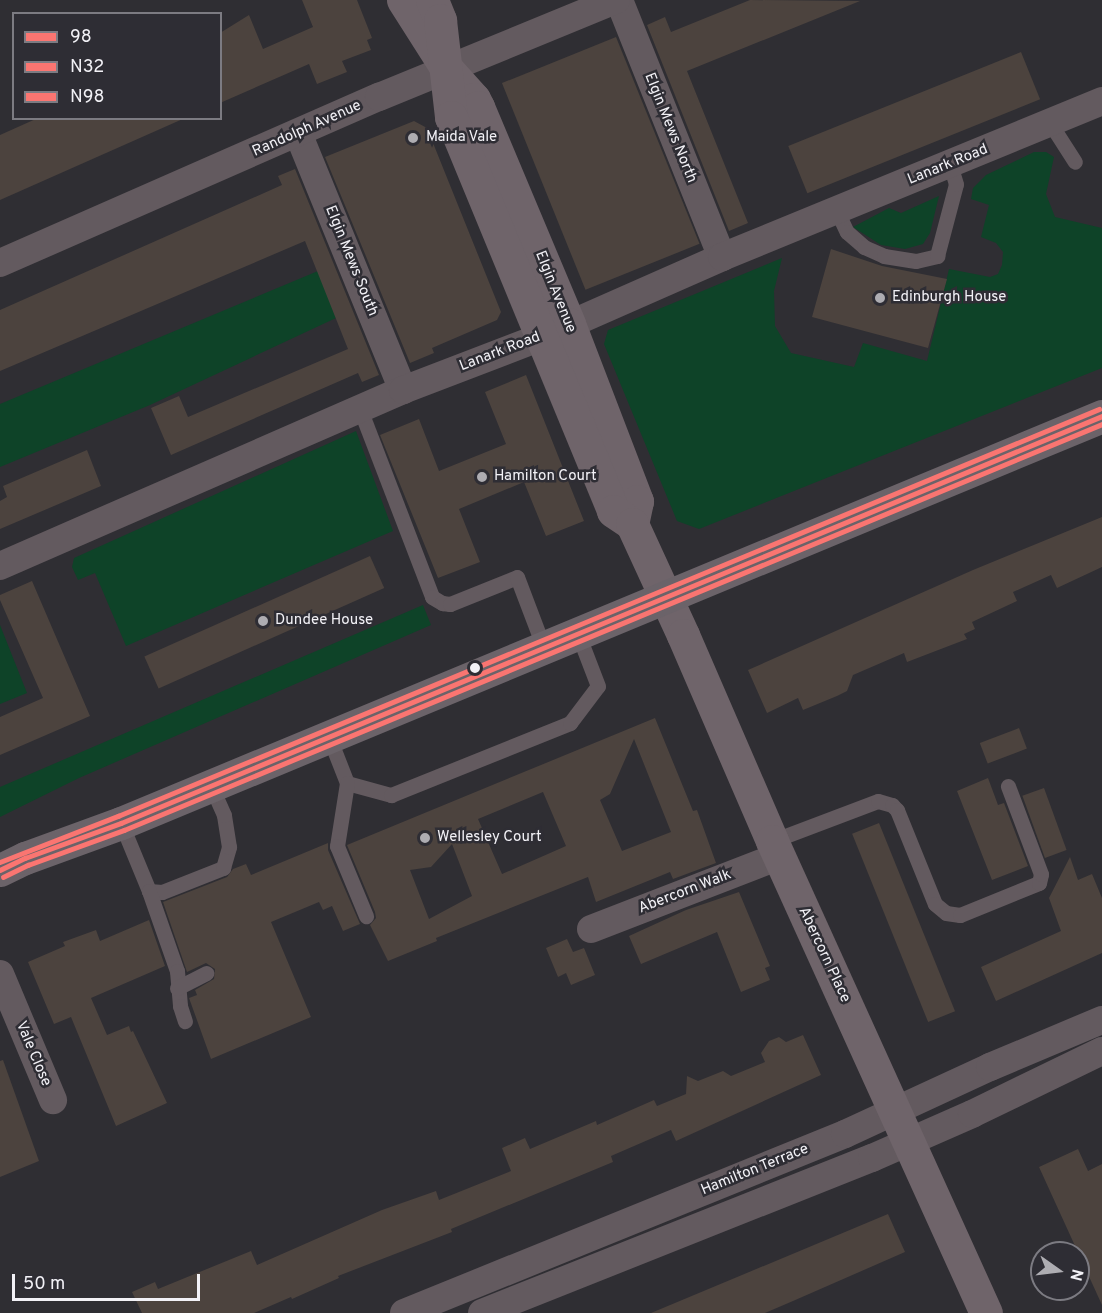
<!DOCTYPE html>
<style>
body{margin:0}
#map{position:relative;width:1102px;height:1313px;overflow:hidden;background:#2f2e33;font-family:Overpass,sans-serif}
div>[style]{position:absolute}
.green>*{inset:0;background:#0e4328}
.building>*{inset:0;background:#4c433e;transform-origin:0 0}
.lane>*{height:15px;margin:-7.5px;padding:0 7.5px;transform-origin:7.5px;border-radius:7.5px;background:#635a5f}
.street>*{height:28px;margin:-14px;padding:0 14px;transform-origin:14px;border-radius:14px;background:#635a5f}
.secondary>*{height:33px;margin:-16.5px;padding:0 16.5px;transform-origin:16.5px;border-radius:16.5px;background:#6f646a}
.primary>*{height:33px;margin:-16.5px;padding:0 16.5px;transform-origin:16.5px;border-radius:16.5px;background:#6b6369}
.bus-1>*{height:4.5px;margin:-2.25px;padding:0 2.25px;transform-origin:2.25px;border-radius:2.25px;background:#fa7571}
.bus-2>*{height:4.5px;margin:-2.25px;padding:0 2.25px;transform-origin:2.25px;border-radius:2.25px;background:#fa7571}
.bus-3>*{height:4.5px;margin:-2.25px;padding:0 2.25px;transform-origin:2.25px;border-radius:2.25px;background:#fa7571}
.dots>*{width:16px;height:16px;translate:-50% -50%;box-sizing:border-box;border:3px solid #2e2d34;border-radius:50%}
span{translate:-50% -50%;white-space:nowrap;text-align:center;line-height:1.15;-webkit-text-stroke:5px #2e2d34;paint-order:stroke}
.street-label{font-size:15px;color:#f2f1f6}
.poi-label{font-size:15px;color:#f2f1f6}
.left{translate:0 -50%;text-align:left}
.legend{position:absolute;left:12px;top:12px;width:210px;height:108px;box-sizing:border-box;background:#2e2d34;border:2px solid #7c7b82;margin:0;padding:8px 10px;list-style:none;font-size:18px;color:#f2f1f6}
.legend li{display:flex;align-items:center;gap:12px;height:30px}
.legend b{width:30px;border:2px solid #7c7b82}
.north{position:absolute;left:1030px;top:1241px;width:60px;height:60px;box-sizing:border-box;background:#2e2d34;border:2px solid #7c7b82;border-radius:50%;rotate:104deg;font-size:16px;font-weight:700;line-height:24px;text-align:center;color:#f2f1f6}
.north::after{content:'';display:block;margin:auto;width:21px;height:27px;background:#aeadb2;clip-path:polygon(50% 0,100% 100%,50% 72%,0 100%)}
.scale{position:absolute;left:12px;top:1274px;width:188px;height:27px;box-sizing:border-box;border:3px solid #f2f1f6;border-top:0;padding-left:8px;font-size:18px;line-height:21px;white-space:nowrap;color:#f2f1f6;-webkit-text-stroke:4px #2e2d34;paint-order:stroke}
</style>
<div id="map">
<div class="green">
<i style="clip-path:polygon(1034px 152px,1046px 152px,1054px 157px,1046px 194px,1055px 217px,1102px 228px,1102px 368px,699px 529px,677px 521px,604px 344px,608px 330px,782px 258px,774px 291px,775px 326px,791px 353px,854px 367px,863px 343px,927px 361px,949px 269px,990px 277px,998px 274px,1002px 265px,1003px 252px,996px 243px,981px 237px,989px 205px,971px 199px,973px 188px,986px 175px)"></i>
<i style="clip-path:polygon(939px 196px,930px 233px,923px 244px,905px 249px,881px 245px,853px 227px,889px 208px,901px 213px)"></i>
<i style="clip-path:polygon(318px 271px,336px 318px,150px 405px,0 467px,0 404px)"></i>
<i style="clip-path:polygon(356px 431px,393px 531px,126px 646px,95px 573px,78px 580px,72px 567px,74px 558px)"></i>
<i style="clip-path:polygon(423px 605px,431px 625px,79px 778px,0 817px,0 787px)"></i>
<i style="clip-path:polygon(0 625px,27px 693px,0 704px)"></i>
</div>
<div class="building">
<i style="clip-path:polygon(302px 0,357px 0,372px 38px,367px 40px,371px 50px,342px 61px,347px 72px,317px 84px,309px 64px,220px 103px,220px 33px,249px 15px,263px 49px,313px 27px)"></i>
<i style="clip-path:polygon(750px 0,860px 1px,687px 71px,748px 223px,729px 231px,647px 25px,665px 17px,671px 32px)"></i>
<i style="left:616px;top:37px;width:223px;height:123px;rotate:68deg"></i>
<i style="left:1021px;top:52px;width:51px;height:251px;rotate:68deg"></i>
<i style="clip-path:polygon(38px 118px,185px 118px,0 200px,0 135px)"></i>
<i style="clip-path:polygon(414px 121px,427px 128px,501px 312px,497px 320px,432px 348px,434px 353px,410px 363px,325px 157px)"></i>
<i style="clip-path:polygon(295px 169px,379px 375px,362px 382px,358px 373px,171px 455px,151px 408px,179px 396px,188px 417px,348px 349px,305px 241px,0 371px,0 310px,282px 185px,278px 176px)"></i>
<i style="clip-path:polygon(831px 249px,882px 266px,947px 279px,928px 348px,812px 317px)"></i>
<i style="clip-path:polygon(526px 375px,584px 521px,546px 536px,524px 482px,459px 509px,480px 562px,438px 578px,380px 435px,419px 419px,439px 471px,506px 444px,485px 392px)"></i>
<i style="clip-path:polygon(87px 450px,101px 486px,0 529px,0 501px,7px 497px,3px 486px)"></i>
<i style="clip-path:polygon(1102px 517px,1102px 567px,1057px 588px,1051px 575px,1013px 592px,1017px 601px,972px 622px,975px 629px,964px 634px,967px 639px,907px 662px,904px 653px,853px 675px,847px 691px,837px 696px,803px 710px,798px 698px,767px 713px,748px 670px,973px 570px)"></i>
<i style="left:370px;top:556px;width:35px;height:247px;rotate:66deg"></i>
<i style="clip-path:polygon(32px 581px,90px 716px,0 755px,0 717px,43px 698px,0 600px,0 595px)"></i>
<i style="clip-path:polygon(evenodd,655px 718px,693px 811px,697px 810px,716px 863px,673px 879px,670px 872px,596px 902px,588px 877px,436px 938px,437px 941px,388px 961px,370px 925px,376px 918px,375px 912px,347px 845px,655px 718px,634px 739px,671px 832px,622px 851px,600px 800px,610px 794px,634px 739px,655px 718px,543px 792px,566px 846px,502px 874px,478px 819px,543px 792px,655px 718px,452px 844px,472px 896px,429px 919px,410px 870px,431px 867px,452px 844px)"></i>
<i style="left:1019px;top:728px;width:22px;height:42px;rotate:69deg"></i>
<i style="clip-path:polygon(988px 778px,998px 805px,1004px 803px,1028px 866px,992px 880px,957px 791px)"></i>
<i style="left:1044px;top:788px;width:66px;height:23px;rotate:70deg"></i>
<i style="left:879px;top:823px;width:203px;height:29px;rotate:68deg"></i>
<i style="clip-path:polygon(328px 843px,328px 850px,360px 924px,343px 931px,332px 906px,323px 910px,319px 902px,271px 922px,311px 1017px,211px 1059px,189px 998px,197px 995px,195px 990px,214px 979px,215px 969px,206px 963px,187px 972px,163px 902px,227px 877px,233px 869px,246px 864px,251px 875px)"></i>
<i style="clip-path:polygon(1070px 857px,1078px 880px,1092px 874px,1102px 898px,1102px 953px,996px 1001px,981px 967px,1061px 931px,1049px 898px)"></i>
<i style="clip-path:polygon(739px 892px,770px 966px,765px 968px,770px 980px,741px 992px,717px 932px,641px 964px,629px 936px,686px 910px)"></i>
<i style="clip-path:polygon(149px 920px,165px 966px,91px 998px,107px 1035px,129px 1026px,131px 1032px,133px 1031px,167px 1103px,116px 1126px,71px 1017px,54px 1024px,28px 962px,65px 946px,63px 942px,96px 930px,100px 941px)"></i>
<i style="clip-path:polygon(567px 939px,573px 952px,584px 948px,595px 975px,571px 985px,566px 973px,558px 977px,546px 948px)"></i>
<i style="clip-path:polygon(803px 1035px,821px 1075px,676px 1141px,671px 1130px,611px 1156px,613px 1162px,451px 1229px,452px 1232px,338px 1276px,339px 1278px,292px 1299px,291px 1297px,254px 1313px,142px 1313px,132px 1292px,155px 1282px,158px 1289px,251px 1251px,257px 1265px,382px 1210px,436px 1191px,439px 1200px,511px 1171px,502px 1148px,525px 1138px,530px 1149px,596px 1121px,597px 1125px,654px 1100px,657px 1106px,686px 1094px,687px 1076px,698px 1081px,723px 1071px,731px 1076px,765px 1062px,761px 1053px,769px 1041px,779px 1037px,786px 1042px)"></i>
<i style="clip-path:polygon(3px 1060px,39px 1161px,0 1177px,0 1061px)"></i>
<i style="clip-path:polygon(1078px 1149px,1088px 1171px,1102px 1164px,1102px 1305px,1039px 1167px)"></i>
<i style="clip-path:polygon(888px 1214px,905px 1252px,793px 1301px,765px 1313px,651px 1313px)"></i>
</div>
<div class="lane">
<i style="left:1050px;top:123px;width:46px;rotate:57.3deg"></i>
<i style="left:837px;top:211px;width:23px;rotate:65deg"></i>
<i style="left:847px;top:232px;width:23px;rotate:41deg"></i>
<i style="left:864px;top:247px;width:22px;rotate:24deg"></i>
<i style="left:884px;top:256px;width:32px;rotate:9deg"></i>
<i style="left:916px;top:261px;width:22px;rotate:-13deg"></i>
<i style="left:937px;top:256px;width:74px;rotate:-75.2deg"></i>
<i style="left:956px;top:184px;width:21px;rotate:-107deg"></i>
<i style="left:360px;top:409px;width:201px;rotate:69deg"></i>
<i style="left:432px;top:597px;width:12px;rotate:31deg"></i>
<i style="left:442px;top:603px;width:8px;rotate:7deg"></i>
<i style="left:450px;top:604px;width:72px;rotate:-21.9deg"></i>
<i style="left:517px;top:577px;width:76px;rotate:69.2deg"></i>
<i style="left:329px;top:737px;width:49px;rotate:68.6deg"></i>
<i style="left:347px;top:783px;width:46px;rotate:15.3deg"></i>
<i style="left:391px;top:795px;width:193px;rotate:-21.9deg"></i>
<i style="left:570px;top:723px;width:46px;rotate:-52.9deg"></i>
<i style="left:598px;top:686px;width:56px;rotate:-111deg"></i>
<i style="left:347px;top:783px;width:64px;rotate:99deg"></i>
<i style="left:337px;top:846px;width:76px;rotate:67.5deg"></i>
<i style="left:121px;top:823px;width:74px;rotate:67.6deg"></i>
<i style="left:149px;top:891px;width:13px;rotate:4deg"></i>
<i style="left:162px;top:892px;width:66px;rotate:-21.5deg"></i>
<i style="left:223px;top:868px;width:22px;rotate:-74deg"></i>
<i style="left:229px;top:847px;width:32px;rotate:-99deg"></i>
<i style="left:224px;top:815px;width:32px;rotate:-114deg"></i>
<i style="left:772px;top:841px;width:113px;rotate:-20.7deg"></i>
<i style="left:878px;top:801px;width:15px;rotate:16deg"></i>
<i style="left:892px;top:805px;width:7px;rotate:45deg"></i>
<i style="left:897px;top:810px;width:101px;rotate:68deg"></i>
<i style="left:935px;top:904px;width:14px;rotate:39deg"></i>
<i style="left:946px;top:913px;width:14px;rotate:8deg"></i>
<i style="left:960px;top:915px;width:85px;rotate:-22.1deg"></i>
<i style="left:1039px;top:883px;width:9px;rotate:-77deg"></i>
<i style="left:1041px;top:874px;width:94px;rotate:-110.6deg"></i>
<i style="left:149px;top:891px;width:85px;rotate:70.7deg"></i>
<i style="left:177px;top:971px;width:35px;rotate:85deg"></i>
<i style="left:180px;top:1006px;width:16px;rotate:72deg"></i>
<i style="left:177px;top:988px;width:33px;rotate:-27deg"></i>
</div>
<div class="street">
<i style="left:619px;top:0;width:277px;rotate:68.2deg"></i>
<i style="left:298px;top:133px;width:278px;rotate:67.8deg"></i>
<i style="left:0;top:263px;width:414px;rotate:-23.7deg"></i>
<i style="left:379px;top:97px;width:256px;rotate:-22.3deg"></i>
<i style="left:0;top:566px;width:440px;rotate:-23.6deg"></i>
<i style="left:403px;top:390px;width:148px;rotate:-21deg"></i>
<i style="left:541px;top:337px;width:198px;rotate:-23.8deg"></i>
<i style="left:722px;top:257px;width:411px;rotate:-22.3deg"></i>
<i style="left:591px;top:929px;width:202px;rotate:-21.2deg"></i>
<i style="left:0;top:974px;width:137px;rotate:67.2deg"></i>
<i style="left:404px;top:1313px;width:476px;rotate:-22.1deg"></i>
<i style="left:845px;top:1134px;width:160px;rotate:-24.8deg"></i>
<i style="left:990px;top:1067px;width:121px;rotate:-22.8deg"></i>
<i style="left:482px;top:1313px;width:420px;rotate:-21.7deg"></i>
<i style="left:872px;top:1158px;width:109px;rotate:-23.7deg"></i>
<i style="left:972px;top:1114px;width:144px;rotate:-25.9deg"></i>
</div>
<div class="secondary">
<i style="left:403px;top:0;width:82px;rotate:57.5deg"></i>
<i style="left:447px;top:69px;width:40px;rotate:48deg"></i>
<i style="left:474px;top:99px;width:9px;rotate:63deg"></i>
<i style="left:478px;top:107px;width:235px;rotate:67.2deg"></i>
<i style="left:569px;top:324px;width:190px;rotate:69deg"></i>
<i style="left:637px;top:501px;width:24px;rotate:102deg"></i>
<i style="left:432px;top:0;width:22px;rotate:68deg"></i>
<i style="left:440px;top:20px;width:98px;rotate:83.5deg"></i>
<i style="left:451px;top:117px;width:426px;rotate:67.6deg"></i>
<i style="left:613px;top:511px;width:23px;rotate:34deg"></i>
<i style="left:632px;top:524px;width:122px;rotate:65.3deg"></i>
<i style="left:683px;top:635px;width:224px;rotate:66.6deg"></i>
<i style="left:772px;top:841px;width:518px;rotate:65.61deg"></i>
</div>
<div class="primary">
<i style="left:0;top:870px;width:28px;rotate:-26deg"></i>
<i style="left:25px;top:858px;width:102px;rotate:-20deg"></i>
<i style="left:121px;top:823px;width:1062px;rotate:-22.53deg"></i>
</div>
<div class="bus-1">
<i style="left:0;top:870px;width:28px;rotate:-26deg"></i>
<i style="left:25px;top:858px;width:102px;rotate:-20deg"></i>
<i style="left:121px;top:823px;width:1062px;rotate:-22.53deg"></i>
</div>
<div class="bus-2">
<i style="left:3px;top:877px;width:28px;rotate:-26deg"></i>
<i style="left:28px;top:865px;width:102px;rotate:-20deg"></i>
<i style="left:124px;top:830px;width:1059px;rotate:-22.54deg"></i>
</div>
<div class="bus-3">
<i style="left:0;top:862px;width:127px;rotate:-21.3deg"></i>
<i style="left:118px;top:816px;width:1062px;rotate:-22.53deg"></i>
</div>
<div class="dots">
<i style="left:413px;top:138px;background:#aeadb2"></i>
<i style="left:880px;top:298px;background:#aeadb2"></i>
<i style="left:482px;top:477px;background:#aeadb2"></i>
<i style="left:263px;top:621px;background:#aeadb2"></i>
<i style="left:475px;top:668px;background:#f2f1f6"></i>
<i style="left:425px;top:838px;background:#aeadb2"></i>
</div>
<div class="street-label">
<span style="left:670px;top:128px;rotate:68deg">Elgin Mews North</span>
<span style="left:307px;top:129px;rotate:-24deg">Randolph Avenue</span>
<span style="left:948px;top:165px;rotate:-22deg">Lanark Road</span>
<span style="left:351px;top:261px;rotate:68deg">Elgin Mews South</span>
<span style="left:555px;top:292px;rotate:68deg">Elgin Avenue</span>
<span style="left:500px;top:352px;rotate:-21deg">Lanark Road</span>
<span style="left:685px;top:892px;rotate:-21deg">Abercorn Walk</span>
<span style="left:824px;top:955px;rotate:65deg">Abercorn Place</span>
<span style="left:33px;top:1054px;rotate:67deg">Vale Close</span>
<span style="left:755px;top:1170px;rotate:-22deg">Hamilton Terrace</span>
</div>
<div class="poi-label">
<span class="left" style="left:426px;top:138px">Maida Vale</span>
<span class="left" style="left:892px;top:298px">Edinburgh House</span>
<span class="left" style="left:494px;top:477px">Hamilton Court</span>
<span class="left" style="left:275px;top:621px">Dundee House</span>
<span class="left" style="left:437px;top:838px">Wellesley Court</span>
</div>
<ul class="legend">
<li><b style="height:8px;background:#fa7571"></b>98</li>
<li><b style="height:8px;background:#fa7571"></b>N32</li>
<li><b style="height:8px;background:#fa7571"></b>N98</li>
</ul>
<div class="north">N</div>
<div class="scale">50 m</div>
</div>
